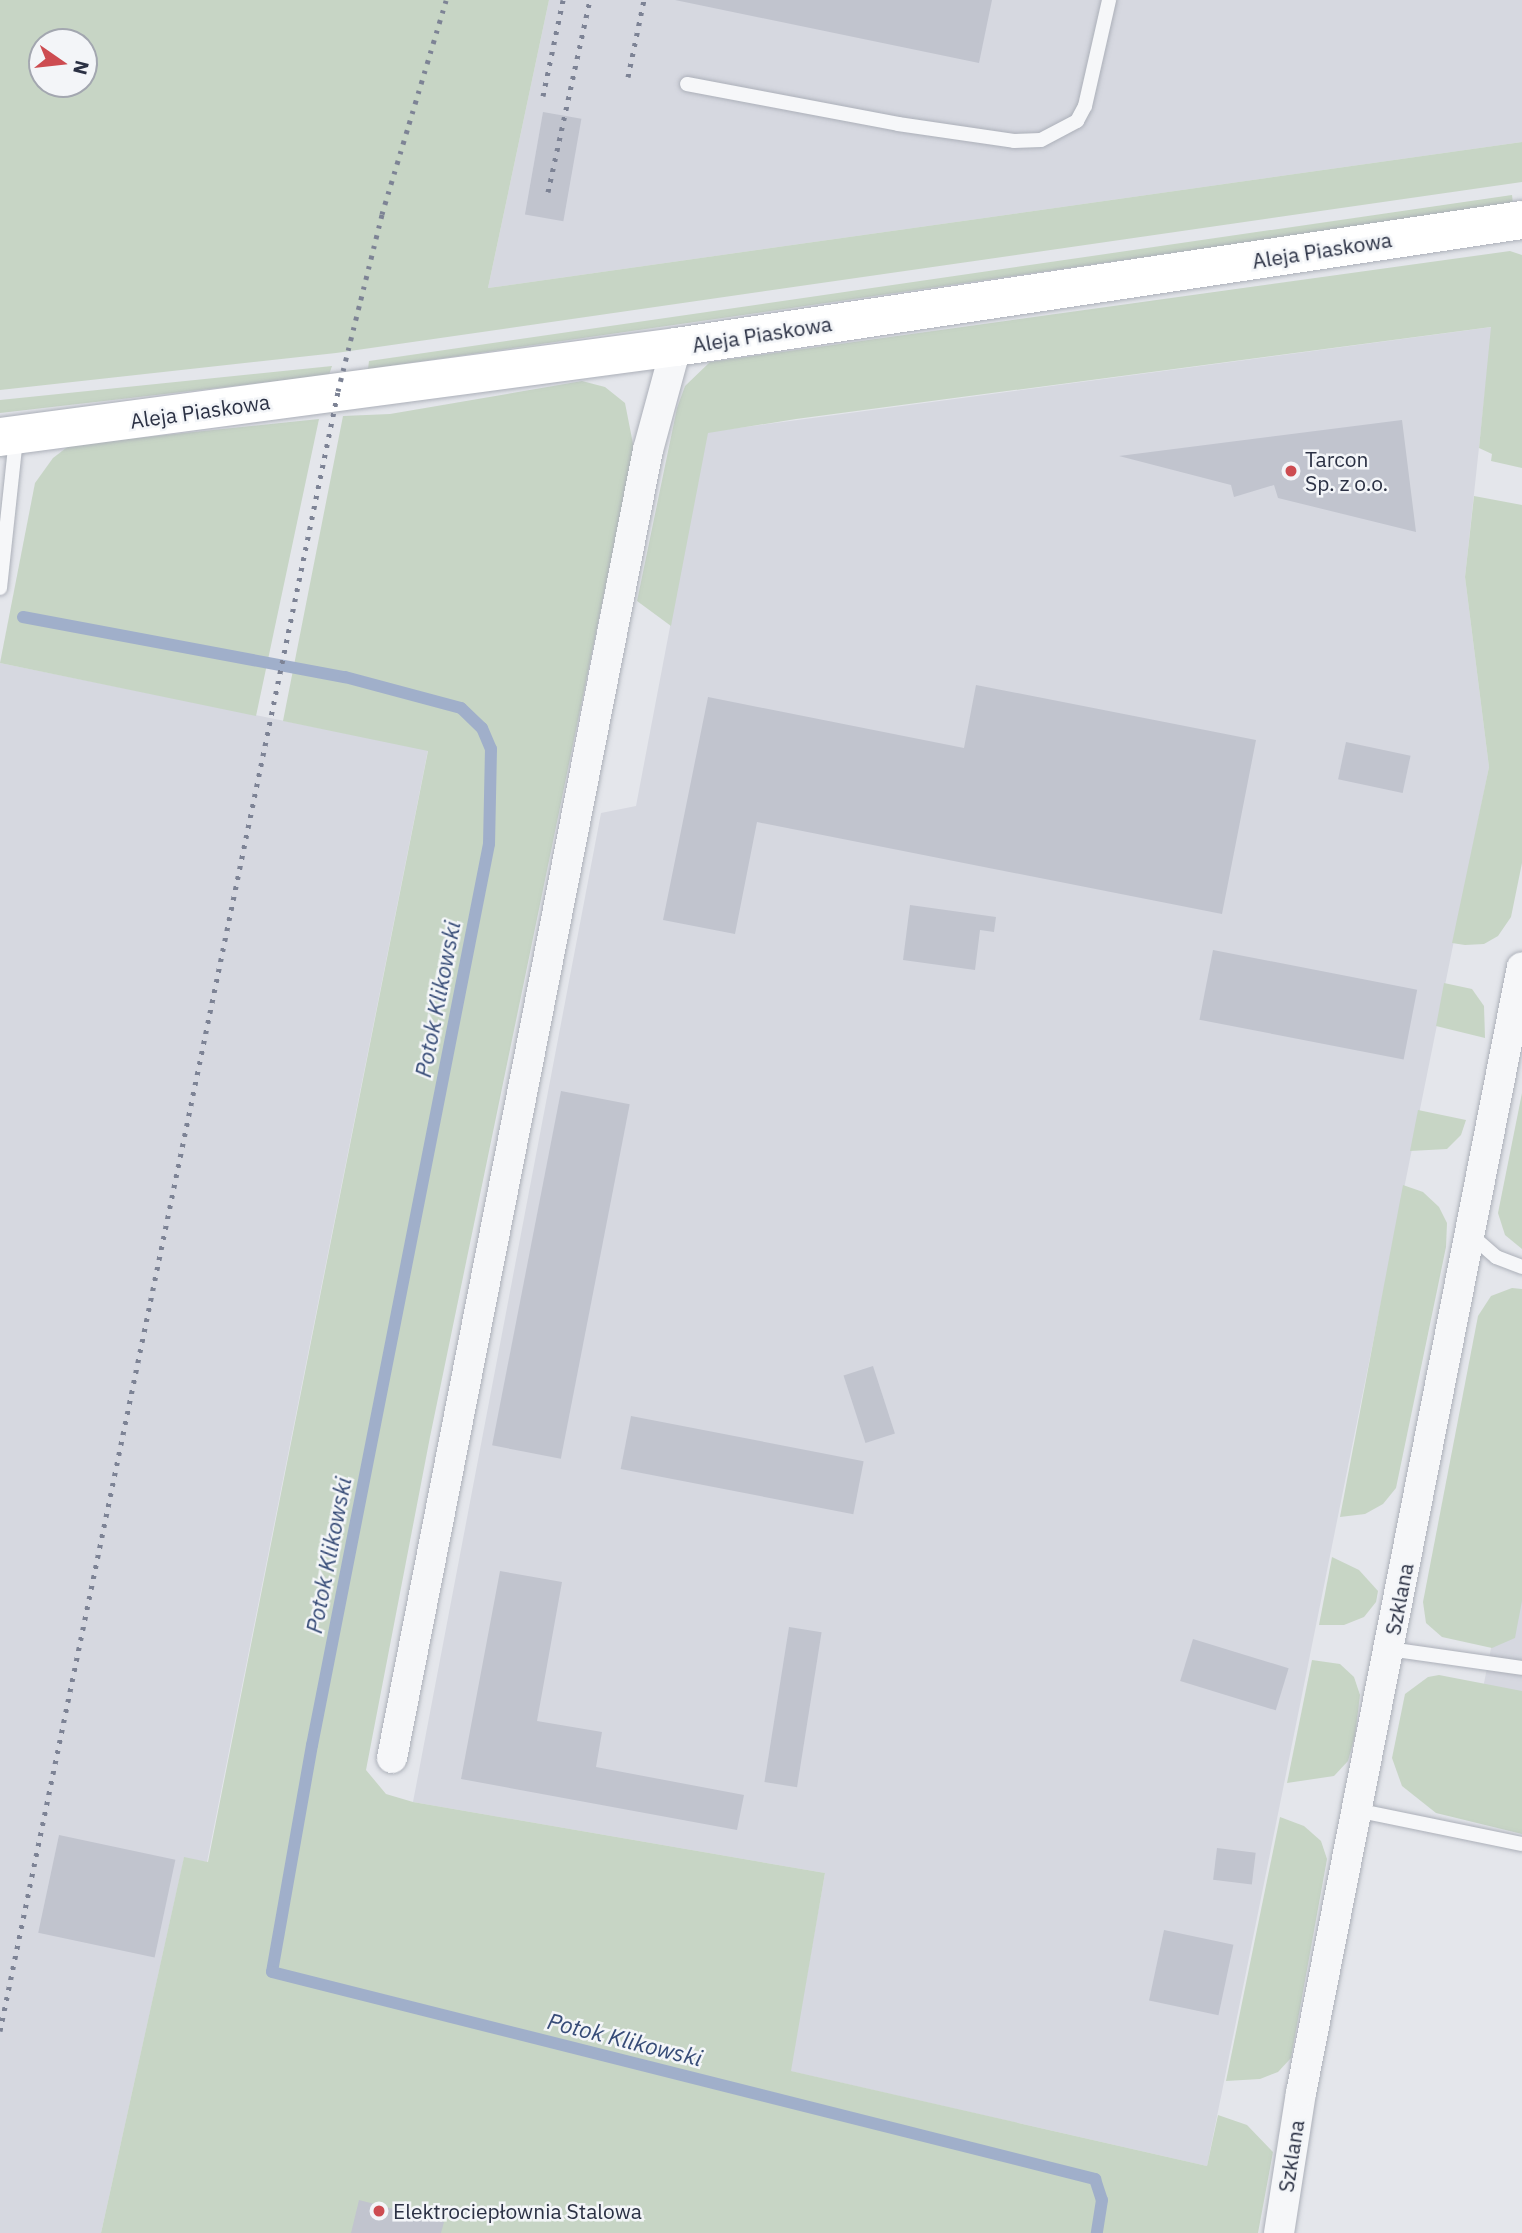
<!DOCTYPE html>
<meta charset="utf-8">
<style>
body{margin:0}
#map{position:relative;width:1522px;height:2233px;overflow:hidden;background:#e4e6eb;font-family:"IBM Plex Sans",sans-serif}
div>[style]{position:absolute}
.built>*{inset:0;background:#d6d8e0}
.green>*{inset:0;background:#c7d5c5}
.stream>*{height:12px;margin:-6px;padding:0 6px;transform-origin:6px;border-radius:6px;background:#a0afca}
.building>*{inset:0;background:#c1c4ce;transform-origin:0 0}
.roads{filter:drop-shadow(0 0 2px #acb0b9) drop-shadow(0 0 2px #acb0b9)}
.lane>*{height:14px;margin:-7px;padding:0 7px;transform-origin:7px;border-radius:7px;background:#f6f7f9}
.street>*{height:30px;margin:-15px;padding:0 15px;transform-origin:15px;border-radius:15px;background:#f6f7f9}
.secondary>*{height:38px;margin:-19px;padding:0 19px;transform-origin:19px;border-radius:19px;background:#fff}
.rail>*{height:5px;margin-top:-2.5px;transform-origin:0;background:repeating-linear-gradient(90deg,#7d8395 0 3.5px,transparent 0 10.5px)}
.dots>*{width:19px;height:19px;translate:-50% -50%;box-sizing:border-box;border:4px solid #f3f5f8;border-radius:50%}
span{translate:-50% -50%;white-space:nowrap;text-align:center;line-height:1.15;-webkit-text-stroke:5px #f3f5f8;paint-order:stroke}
.street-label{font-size:21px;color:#2b3144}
.poi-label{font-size:21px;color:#2b3144}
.left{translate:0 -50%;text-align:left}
.water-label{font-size:23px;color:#364b77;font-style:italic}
.north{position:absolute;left:28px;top:28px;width:70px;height:70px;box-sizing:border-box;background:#f3f5f8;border:2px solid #a3a7b0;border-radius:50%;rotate:104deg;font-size:19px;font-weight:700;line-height:28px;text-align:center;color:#2b3144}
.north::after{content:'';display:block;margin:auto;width:24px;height:32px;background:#cd4c51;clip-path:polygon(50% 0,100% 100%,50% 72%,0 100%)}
</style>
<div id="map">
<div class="built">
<i style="clip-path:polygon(549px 0,1522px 0,1522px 142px,488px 288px)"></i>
<i style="clip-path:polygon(1492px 327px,1465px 577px,1489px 767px,1207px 2166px,790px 2071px,825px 1873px,413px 1802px,601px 813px,636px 806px,707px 432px)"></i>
<i style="clip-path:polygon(0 663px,428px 750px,207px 1862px,184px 1858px,101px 2233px,0 2233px)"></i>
<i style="clip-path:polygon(1522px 1494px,1522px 1700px,1482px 1693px)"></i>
</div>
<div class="green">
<i style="clip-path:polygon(evenodd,0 0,549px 0,488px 288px,1522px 142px,1522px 182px,336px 353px,0 390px,0 0,42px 42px,84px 42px,84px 84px,42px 84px,42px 42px)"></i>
<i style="clip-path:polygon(1512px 195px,1513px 204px,368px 369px,369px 361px)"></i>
<i style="clip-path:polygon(1510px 251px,1522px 255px,1522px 468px,1491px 461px,1492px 454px,1479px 448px,1491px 327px,796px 419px,708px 433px,671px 626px,637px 601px,677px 408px,685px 386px,710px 362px)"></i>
<i style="clip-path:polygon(332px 366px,329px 375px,0 413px,0 400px)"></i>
<i style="clip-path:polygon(582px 381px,605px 387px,625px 403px,634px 449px,430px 1437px,366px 1770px,386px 1794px,413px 1802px,825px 1873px,791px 2071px,1207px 2166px,1218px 2115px,1247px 2125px,1273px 2152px,1258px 2233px,101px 2233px,184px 1857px,208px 1862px,428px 751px,283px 721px,343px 416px,390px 414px)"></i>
<i style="clip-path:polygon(319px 419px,256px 716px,0 663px,35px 483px,53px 458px,70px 445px)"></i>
<i style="clip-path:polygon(1474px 496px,1522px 505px,1522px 863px,1511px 917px,1498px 936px,1484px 944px,1465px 945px,1452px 943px,1489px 767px,1465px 577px)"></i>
<i style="clip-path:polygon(1444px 983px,1472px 989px,1484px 1006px,1485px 1038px,1436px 1026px)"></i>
<i style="clip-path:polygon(1522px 1093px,1522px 1249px,1505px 1235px,1498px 1213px)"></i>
<i style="clip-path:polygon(1418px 1110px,1466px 1120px,1461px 1135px,1447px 1149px,1410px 1151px)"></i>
<i style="clip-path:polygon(1403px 1185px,1423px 1192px,1439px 1207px,1447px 1223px,1446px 1247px,1396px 1488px,1383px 1504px,1365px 1514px,1340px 1517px)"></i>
<i style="clip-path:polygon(1512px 1288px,1522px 1289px,1522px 1601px,1515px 1638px,1492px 1648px,1442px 1637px,1426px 1623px,1423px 1602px,1478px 1316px,1491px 1296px)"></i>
<i style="clip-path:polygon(1332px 1557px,1359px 1570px,1378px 1591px,1376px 1602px,1364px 1617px,1344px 1625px,1319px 1625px)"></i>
<i style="clip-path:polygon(1312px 1660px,1340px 1664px,1354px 1677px,1360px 1695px,1355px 1736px,1348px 1761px,1334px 1776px,1287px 1783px)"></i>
<i style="clip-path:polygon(1439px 1675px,1522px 1691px,1522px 1834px,1436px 1813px,1402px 1786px,1392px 1758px,1405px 1694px,1428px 1677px)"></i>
<i style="clip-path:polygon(1280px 1817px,1304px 1826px,1321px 1841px,1327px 1859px,1291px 2058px,1278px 2072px,1260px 2079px,1226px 2081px)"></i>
</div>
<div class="stream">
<i style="left:23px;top:617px;width:328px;rotate:10.6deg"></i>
<i style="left:345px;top:677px;width:120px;rotate:15deg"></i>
<i style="left:461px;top:708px;width:29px;rotate:44deg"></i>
<i style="left:482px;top:728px;width:23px;rotate:67deg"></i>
<i style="left:491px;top:749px;width:95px;rotate:91.2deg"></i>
<i style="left:489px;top:844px;width:918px;rotate:101.11deg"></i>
<i style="left:312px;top:1745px;width:230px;rotate:100deg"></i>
<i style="left:272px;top:1972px;width:849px;rotate:14.12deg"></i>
<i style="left:1095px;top:2179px;width:22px;rotate:72deg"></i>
<i style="left:1102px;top:2200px;width:33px;rotate:99deg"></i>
</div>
<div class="building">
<i style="clip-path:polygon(675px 0,992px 0,979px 63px)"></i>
<i style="left:543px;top:112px;width:39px;height:104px;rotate:10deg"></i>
<i style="clip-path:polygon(1402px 420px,1416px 532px,1278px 498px,1274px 485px,1234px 497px,1231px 485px,1119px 456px)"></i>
<i style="clip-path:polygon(976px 685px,1256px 740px,1222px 914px,757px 822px,735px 934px,663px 920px,708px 697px,964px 748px)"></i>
<i style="left:1346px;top:742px;width:66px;height:38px;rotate:12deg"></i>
<i style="clip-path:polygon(910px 905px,996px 917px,994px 932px,980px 930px,975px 970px,903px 960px)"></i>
<i style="left:1213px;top:950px;width:208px;height:71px;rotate:11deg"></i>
<i style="left:561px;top:1091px;width:70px;height:361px;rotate:11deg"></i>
<i style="left:873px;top:1366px;width:71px;height:31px;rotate:72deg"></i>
<i style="left:631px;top:1416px;width:237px;height:54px;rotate:11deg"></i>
<i style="clip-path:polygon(500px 1571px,562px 1582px,537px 1721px,602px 1732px,596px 1767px,744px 1795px,737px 1830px,461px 1779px)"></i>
<i style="left:789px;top:1627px;width:33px;height:157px;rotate:9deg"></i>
<i style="left:1193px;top:1639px;width:100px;height:44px;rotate:17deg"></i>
<i style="left:59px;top:1835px;width:119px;height:100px;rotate:12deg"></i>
<i style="left:1217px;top:1848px;width:39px;height:32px;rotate:7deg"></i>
<i style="left:1164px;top:1930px;width:71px;height:72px;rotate:12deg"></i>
<i style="clip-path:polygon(359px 2200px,444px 2222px,441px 2233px,351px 2233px)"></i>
</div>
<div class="roads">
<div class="lane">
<i style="left:687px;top:84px;width:215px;rotate:10.7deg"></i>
<i style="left:898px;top:124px;width:117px;rotate:8.3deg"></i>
<i style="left:1014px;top:141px;width:27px;rotate:-2deg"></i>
<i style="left:1041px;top:140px;width:41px;rotate:-27.8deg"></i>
<i style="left:1077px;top:121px;width:17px;rotate:-62deg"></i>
<i style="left:1085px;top:106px;width:109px;rotate:-77.2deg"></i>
<i style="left:0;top:588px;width:151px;rotate:-83.9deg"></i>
<i style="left:1472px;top:1236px;width:32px;rotate:41deg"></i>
<i style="left:1496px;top:1257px;width:28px;rotate:21deg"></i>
<i style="left:1389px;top:1649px;width:134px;rotate:8.1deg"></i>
<i style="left:1356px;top:1810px;width:169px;rotate:11.6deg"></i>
</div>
<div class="street">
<i style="left:392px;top:1758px;width:1333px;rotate:-78.93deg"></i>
<i style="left:648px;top:450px;width:107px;rotate:-74.8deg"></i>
<i style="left:1279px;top:2233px;width:142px;rotate:-81.1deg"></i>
<i style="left:1301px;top:2093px;width:1147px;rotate:-78.9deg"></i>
</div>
<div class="secondary">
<i style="left:0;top:437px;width:682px;rotate:-7.58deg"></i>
<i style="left:676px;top:347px;width:855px;rotate:-8.54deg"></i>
</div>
</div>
<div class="rail">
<i style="left:628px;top:77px;width:79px;rotate:-78.3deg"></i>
<i style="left:543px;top:96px;width:98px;rotate:-78.2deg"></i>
<i style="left:548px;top:192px;width:197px;rotate:-77.7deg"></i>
<i style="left:0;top:2031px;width:1674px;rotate:-78.35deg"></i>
<i style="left:338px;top:391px;width:182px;rotate:-76deg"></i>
<i style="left:382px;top:214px;width:223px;rotate:-73.3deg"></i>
</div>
<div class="dots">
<i style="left:1291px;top:471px;background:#cd4c51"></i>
<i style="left:379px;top:2211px;background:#cd4c51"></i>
</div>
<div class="street-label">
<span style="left:1322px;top:250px;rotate:-9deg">Aleja Piaskowa</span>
<span style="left:762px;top:334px;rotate:-9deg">Aleja Piaskowa</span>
<span style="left:200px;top:411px;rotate:-8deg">Aleja Piaskowa</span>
<span style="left:1399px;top:1599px;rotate:-79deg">Szklana</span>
<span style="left:1291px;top:2156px;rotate:-81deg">Szklana</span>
</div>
<div class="poi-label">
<span class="left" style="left:1305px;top:471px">Tarcon<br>Sp. z o.o.</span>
<span class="left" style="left:393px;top:2211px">Elektrociepłownia Stalowa</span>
</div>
<div class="water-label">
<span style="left:437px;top:999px;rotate:-79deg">Potok Klikowski</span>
<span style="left:328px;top:1555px;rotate:-79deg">Potok Klikowski</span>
<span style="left:625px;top:2039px;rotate:14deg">Potok Klikowski</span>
</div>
<div class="north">N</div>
</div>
